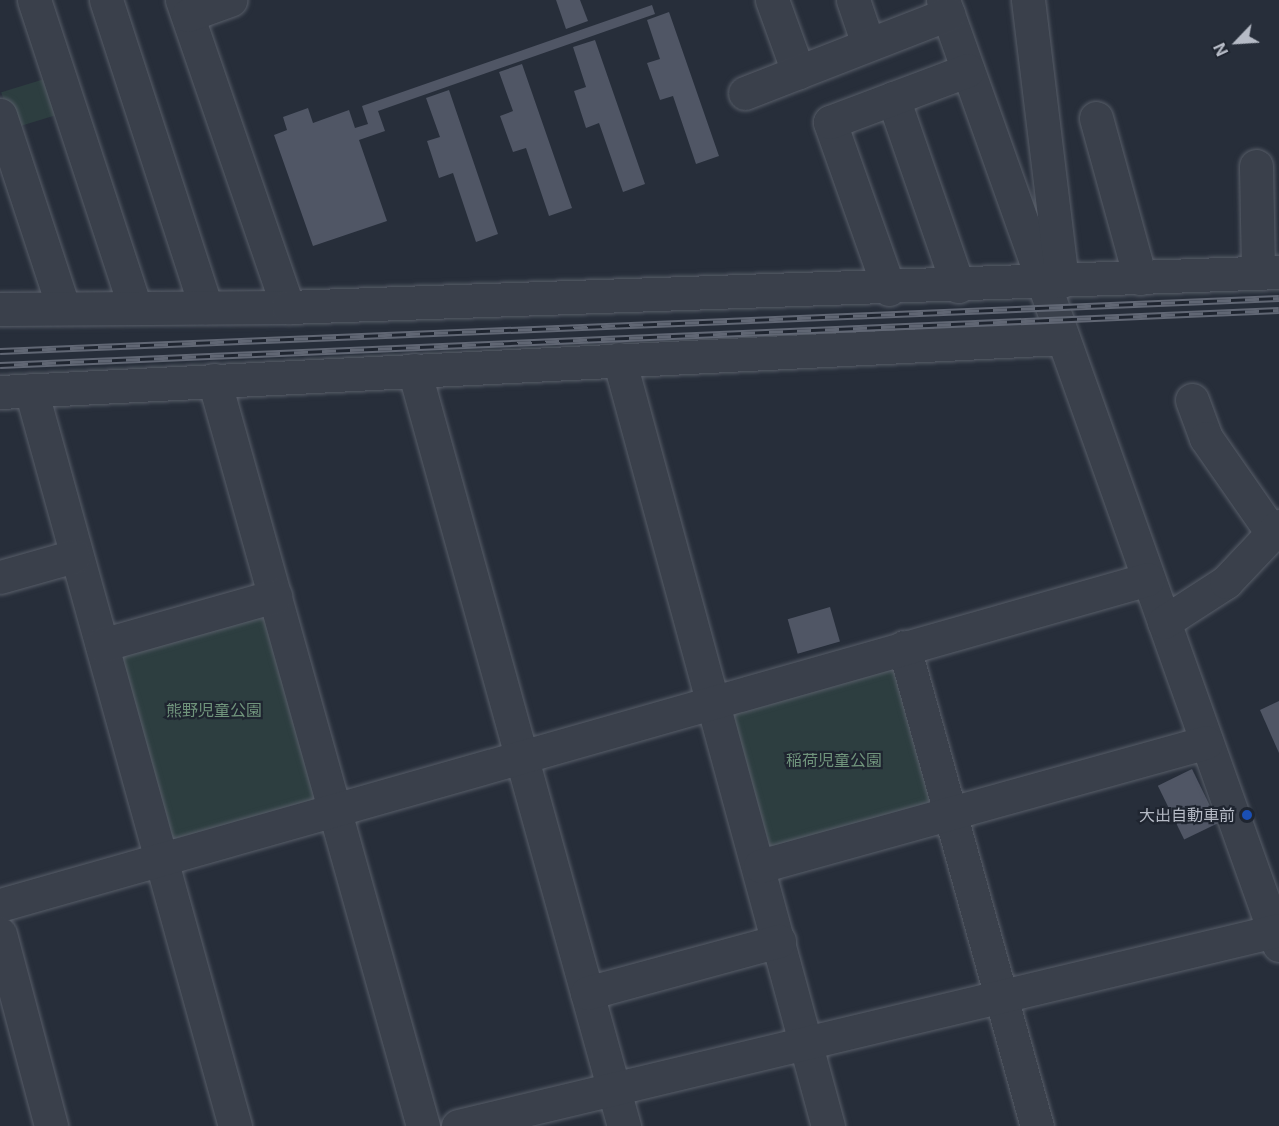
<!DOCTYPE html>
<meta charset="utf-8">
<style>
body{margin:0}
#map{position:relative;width:1279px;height:1126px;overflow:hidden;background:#272e3a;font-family:Inter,"Noto Sans JP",sans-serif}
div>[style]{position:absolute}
.green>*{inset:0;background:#2d3e40;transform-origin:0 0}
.building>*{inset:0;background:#505665;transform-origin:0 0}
.roads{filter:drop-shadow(0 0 2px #585e69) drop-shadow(0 0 2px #585e69)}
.minor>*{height:33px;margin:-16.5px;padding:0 16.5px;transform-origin:16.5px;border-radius:16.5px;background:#3a404b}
.rail>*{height:7px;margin-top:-3.5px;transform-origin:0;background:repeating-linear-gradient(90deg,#1f2530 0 14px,#616774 0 28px);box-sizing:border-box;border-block:2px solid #616774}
.dots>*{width:16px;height:16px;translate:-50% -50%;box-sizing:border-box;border:3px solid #1f2530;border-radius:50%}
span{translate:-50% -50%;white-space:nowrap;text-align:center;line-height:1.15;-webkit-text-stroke:4.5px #1f2530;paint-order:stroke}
.park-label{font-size:16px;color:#70947c}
.poi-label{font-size:16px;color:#b6bbc6}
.right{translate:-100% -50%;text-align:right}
.north{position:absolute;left:1207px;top:12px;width:60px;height:60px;-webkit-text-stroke:4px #1f2530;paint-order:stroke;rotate:245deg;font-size:16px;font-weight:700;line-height:24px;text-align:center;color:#b6bbc6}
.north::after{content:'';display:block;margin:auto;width:21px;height:27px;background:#b6bbc6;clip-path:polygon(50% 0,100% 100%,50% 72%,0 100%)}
</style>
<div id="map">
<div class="green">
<i style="left:51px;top:77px;width:38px;height:52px;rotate:73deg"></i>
<i style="clip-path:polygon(266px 608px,322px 800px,183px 843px,169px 838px,114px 651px)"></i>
<i style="left:897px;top:663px;width:153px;height:173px;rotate:74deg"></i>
</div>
<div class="building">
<i style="clip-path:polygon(556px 0,580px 0,588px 21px,566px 29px)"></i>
<i style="clip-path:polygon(652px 5px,655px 14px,378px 111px,385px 131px,359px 140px,387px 221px,313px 246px,274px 135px,287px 130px,283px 117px,308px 108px,313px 123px,349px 110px,355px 128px,368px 124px,362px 106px)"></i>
<i style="clip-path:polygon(669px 12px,719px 156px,696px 164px,673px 96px,660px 100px,647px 63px,660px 59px,647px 20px)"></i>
<i style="clip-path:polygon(595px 40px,645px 184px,623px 192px,599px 123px,586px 128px,574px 91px,586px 87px,573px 47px)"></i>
<i style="clip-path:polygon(522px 64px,572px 208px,549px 216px,526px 148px,513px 152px,500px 116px,513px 111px,499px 72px)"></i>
<i style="clip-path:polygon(449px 90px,498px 234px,476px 242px,453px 173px,439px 178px,427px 141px,440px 137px,426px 98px)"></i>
<i style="left:830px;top:607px;width:36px;height:44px;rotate:74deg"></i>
<i style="clip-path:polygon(1279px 701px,1279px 753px,1260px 710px)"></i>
<i style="left:1192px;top:769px;width:60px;height:38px;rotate:64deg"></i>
</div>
<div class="roads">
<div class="minor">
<i style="left:34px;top:0;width:323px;rotate:71.8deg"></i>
<i style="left:106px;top:0;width:323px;rotate:72deg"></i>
<i style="left:182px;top:0;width:325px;rotate:71deg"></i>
<i style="left:772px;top:0;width:77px;rotate:70.1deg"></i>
<i style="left:853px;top:0;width:46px;rotate:71.2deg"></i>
<i style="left:943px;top:0;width:1003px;rotate:70.43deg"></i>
<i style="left:1028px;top:0;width:283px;rotate:83.1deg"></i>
<i style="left:188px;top:15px;width:45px;rotate:-19.7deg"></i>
<i style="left:745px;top:93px;width:218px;rotate:-21.3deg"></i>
<i style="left:893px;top:98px;width:199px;rotate:70.9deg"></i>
<i style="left:0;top:115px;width:202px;rotate:71.8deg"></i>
<i style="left:1096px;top:118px;width:166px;rotate:74.6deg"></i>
<i style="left:1256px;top:166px;width:107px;rotate:88.9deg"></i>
<i style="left:889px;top:289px;width:177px;rotate:-109.5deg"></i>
<i style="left:830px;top:122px;width:147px;rotate:-20.6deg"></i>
<i style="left:0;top:309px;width:288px;rotate:-0.4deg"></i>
<i style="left:288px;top:307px;width:992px;rotate:-2.02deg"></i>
<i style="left:619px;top:359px;width:795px;rotate:74.76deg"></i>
<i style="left:414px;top:370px;width:785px;rotate:74.48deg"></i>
<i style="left:214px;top:380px;width:775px;rotate:74.35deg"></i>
<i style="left:31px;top:390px;width:764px;rotate:74.51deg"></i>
<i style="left:0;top:392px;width:1062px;rotate:-2.91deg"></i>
<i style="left:1192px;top:400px;width:40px;rotate:69.8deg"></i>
<i style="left:1206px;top:438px;width:117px;rotate:55.1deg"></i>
<i style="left:0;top:577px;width:77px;rotate:-15.8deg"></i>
<i style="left:1164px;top:622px;width:74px;rotate:-32.8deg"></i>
<i style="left:1226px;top:582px;width:77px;rotate:-46.6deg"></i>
<i style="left:102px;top:645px;width:180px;rotate:-15.8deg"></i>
<i style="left:904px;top:647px;width:497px;rotate:74.5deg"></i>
<i style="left:760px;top:866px;width:463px;rotate:-15.5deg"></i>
<i style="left:0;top:905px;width:1193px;rotate:-15.85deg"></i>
<i style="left:0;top:934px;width:199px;rotate:75.1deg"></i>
<i style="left:587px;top:993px;width:199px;rotate:-15.2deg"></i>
<i style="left:458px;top:1126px;width:844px;rotate:-13.43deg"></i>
</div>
</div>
<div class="rail">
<i style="left:0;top:351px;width:1280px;rotate:-2.37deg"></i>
<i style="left:0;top:365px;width:1280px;rotate:-2.46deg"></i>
</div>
<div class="dots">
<i style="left:1247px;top:815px;background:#1a4fb4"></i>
</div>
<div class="park-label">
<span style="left:214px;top:710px">熊野児童公園</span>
<span style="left:834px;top:760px">稲荷児童公園</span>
</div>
<div class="poi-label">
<span class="right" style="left:1235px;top:815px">大出自動車前</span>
</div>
<div class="north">N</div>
</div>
